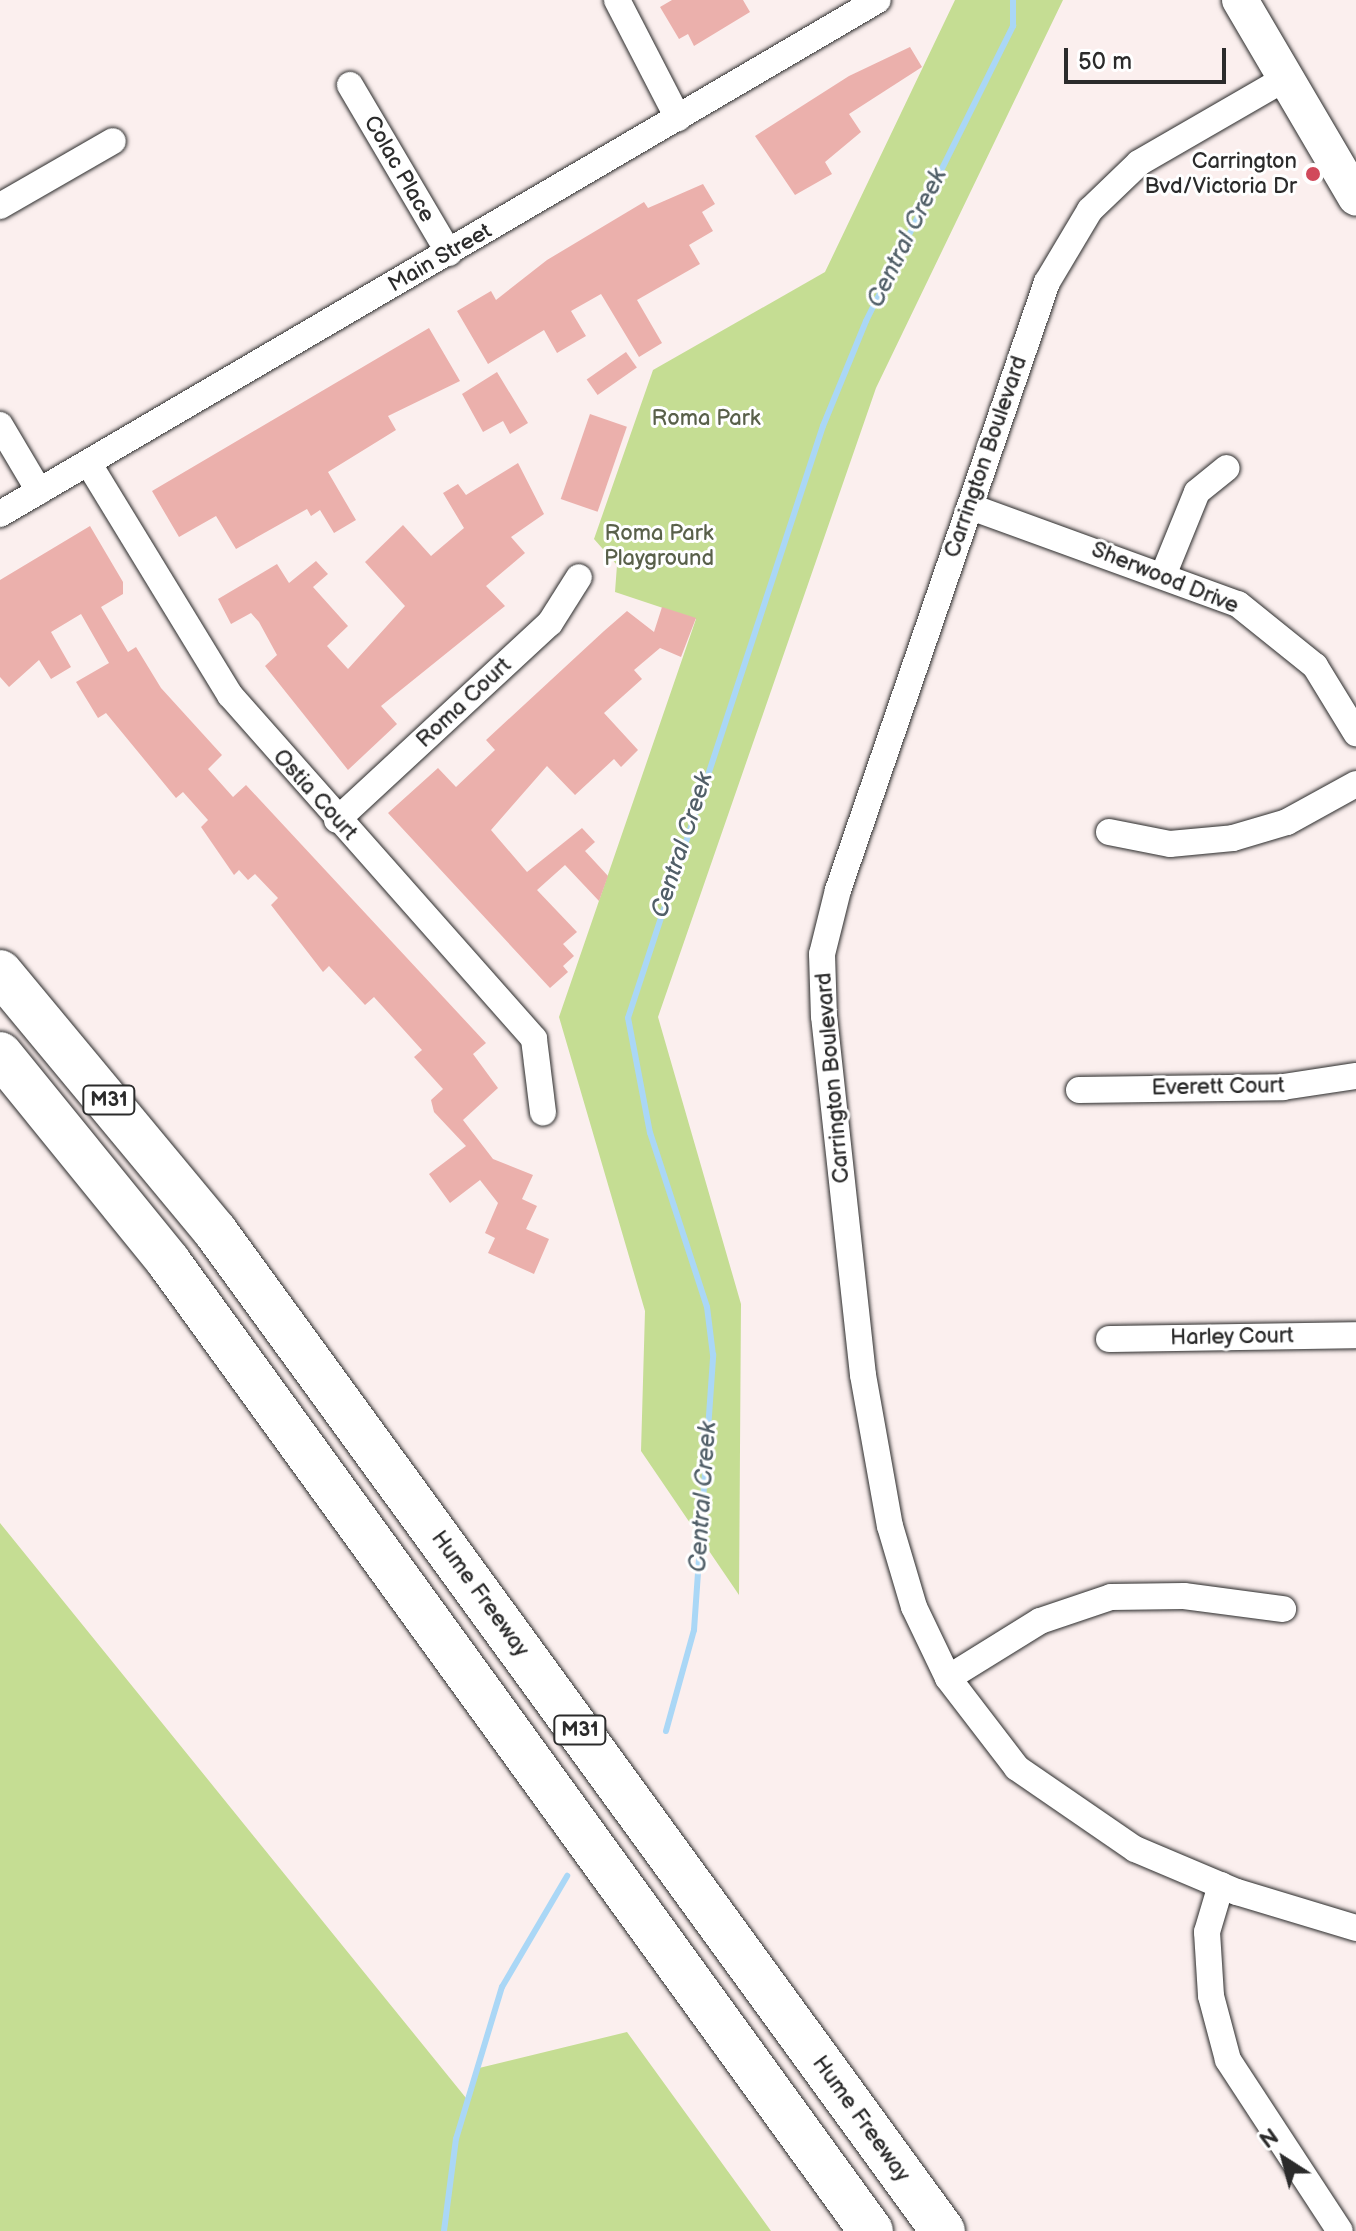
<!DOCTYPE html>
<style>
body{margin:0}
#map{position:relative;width:1356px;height:2231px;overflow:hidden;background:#fbefee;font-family:"Balsamiq Sans",sans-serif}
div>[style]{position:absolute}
.green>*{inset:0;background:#c5dd93}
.stream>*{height:6px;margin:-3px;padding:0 3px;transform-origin:3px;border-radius:3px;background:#aad7f6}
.building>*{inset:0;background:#ebb0ac;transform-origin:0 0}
.roads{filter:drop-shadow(0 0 2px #2b2b2b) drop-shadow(0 0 2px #2b2b2b)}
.street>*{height:26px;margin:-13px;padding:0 13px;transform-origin:13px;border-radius:13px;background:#fff}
.secondary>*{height:36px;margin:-18px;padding:0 18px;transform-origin:18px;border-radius:18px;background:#fff}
.highway>*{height:44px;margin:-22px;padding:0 22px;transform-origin:22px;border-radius:22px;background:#fff}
.dots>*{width:22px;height:22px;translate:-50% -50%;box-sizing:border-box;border:4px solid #fff;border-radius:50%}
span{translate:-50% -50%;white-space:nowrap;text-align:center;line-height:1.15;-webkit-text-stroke:6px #fff;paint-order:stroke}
.shield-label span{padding:2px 6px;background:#fff;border:2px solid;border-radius:6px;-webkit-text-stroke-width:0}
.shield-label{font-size:20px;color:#2b2b2b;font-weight:700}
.poi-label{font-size:22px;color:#2b2b2b}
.right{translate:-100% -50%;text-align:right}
.street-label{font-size:22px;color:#2b2b2b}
.park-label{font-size:22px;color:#59604a}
.water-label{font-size:24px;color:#515f68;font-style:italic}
.north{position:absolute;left:1244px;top:2119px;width:80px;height:80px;-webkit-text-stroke:6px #fff;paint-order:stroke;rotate:324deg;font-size:22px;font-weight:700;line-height:32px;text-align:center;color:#2b2b2b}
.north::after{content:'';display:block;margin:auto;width:28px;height:36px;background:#2b2b2b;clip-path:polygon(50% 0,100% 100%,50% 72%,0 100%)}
.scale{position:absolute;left:1064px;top:48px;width:162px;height:36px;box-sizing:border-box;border:4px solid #2b2b2b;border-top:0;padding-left:10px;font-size:24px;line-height:28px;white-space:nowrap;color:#2b2b2b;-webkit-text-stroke:6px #fff;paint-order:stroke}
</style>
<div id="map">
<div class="green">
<i style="clip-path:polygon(955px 0,1063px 0,876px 388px,658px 1017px,741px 1304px,739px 1595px,641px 1451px,645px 1311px,559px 1017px,696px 619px,615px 592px,617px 565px,594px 539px,653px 370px,825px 272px)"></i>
<i style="clip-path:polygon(0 1523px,466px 2098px,475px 2069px,627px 2032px,771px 2231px,0 2231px)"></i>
</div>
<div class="stream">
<i style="left:666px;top:1731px;width:105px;rotate:-74.5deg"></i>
<i style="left:694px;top:1630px;width:276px;rotate:-86deg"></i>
<i style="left:713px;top:1355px;width:48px;rotate:-97.1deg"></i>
<i style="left:707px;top:1307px;width:183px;rotate:-108.1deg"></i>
<i style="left:650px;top:1133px;width:117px;rotate:-100.8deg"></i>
<i style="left:628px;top:1018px;width:623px;rotate:-71.77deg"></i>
<i style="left:823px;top:426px;width:113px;rotate:-67.7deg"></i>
<i style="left:866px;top:321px;width:330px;rotate:-63.5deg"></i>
<i style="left:1013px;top:26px;width:26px;rotate:-90deg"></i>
<i style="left:444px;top:2231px;width:93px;rotate:-82.6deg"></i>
<i style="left:456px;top:2139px;width:159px;rotate:-73.2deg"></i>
<i style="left:502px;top:1987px;width:129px;rotate:-59.6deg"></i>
</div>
<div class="building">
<i style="clip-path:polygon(672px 0,743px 0,750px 12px,694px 46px,688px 34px,679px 39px,660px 7px)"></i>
<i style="clip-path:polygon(910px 47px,922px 67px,849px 114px,861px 132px,825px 162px,832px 174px,795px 195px,755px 136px,849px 76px)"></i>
<i style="clip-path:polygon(703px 184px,715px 204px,702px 212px,713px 231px,689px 245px,700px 264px,637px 300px,662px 343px,639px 357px,601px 294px,571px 311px,586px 336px,557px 353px,544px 330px,488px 364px,457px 311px,491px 291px,496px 300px,547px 260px,644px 202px,648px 208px)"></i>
<i style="clip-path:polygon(429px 328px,460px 381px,388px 416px,396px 430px,328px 472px,356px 520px,334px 533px,320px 510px,311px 516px,307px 509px,236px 549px,216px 516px,179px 537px,152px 491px)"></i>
<i style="left:626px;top:352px;width:19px;height:48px;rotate:55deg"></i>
<i style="clip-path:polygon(497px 372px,528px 423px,510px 434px,503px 421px,483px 432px,462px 394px)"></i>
<i style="left:590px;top:414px;width:39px;height:90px;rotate:19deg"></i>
<i style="clip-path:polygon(518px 463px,544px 514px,511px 537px,525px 553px,486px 586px,505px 606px,381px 706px,397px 724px,348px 770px,265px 666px,277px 655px,259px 622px,251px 613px,231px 624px,218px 599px,277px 564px,289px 583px,316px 561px,328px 574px,313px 587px,348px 626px,327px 646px,348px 669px,405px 606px,365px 562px,403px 525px,431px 556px,464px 528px,443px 493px,458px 484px,466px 495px)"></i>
<i style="clip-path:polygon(90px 526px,123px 582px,123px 594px,101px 607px,128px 652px,136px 647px,161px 688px,222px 755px,208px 769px,233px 797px,246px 785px,486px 1043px,473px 1054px,498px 1088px,463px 1120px,493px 1159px,533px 1175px,522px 1199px,537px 1206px,526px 1229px,549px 1239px,534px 1274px,488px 1253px,495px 1238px,485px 1233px,498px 1203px,480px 1180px,450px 1203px,429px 1174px,466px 1146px,434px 1112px,431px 1100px,443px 1089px,414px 1057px,422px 1050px,374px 997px,365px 1005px,329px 966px,323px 972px,271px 905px,278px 898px,255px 874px,248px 880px,239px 870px,234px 875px,201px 827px,208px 820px,183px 792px,176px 798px,106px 713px,98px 718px,76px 682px,109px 663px,81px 614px,51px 632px,71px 667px,51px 679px,39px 660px,9px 687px,0 677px,0 580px)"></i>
<i style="clip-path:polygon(662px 607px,696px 618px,681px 657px,660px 648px,634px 670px,642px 679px,604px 713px,638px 750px,621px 767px,614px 759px,575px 795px,547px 766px,491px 830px,527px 872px,582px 828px,595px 842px,585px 851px,608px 876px,599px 901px,565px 865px,537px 890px,577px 932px,563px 944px,574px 956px,563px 966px,568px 972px,550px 988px,388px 813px,438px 768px,456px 787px,495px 750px,486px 740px,604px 631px,627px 611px,654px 632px)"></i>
</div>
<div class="roads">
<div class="street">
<i style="left:617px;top:0;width:133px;rotate:62.7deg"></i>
<i style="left:1286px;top:78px;width:170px;rotate:150deg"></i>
<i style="left:1139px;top:163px;width:68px;rotate:136.2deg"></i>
<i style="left:1090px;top:210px;width:84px;rotate:120.8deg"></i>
<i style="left:1047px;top:282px;width:643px;rotate:108.97deg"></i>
<i style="left:838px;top:890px;width:66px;rotate:104deg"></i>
<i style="left:822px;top:954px;width:62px;rotate:88.2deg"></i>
<i style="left:824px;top:1016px;width:361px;rotate:83.8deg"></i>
<i style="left:863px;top:1375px;width:153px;rotate:79.9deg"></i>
<i style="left:890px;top:1526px;width:84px;rotate:73.5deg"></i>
<i style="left:914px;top:1607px;width:79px;rotate:64.4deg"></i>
<i style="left:948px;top:1678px;width:113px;rotate:52.5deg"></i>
<i style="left:1017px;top:1768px;width:143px;rotate:34.5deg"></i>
<i style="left:1135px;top:1849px;width:111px;rotate:22.9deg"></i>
<i style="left:1237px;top:1892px;width:124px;rotate:16.8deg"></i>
<i style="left:350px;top:85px;width:195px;rotate:59.5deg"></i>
<i style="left:0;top:206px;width:130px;rotate:-29.9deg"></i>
<i style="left:0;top:425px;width:77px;rotate:59.4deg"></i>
<i style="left:89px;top:464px;width:271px;rotate:58.6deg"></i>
<i style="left:230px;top:695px;width:459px;rotate:48.5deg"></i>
<i style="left:534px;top:1039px;width:74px;rotate:83deg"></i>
<i style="left:971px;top:507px;width:284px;rotate:20deg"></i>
<i style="left:1238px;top:604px;width:99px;rotate:38.8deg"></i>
<i style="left:1315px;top:666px;width:79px;rotate:58.5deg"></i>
<i style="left:0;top:514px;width:1017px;rotate:-30.35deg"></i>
<i style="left:1164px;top:573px;width:87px;rotate:-67.8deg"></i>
<i style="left:1197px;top:492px;width:38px;rotate:-39deg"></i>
<i style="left:337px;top:820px;width:290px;rotate:-42.8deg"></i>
<i style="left:550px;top:623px;width:54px;rotate:-57.8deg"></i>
<i style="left:1109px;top:832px;width:62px;rotate:11.1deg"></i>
<i style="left:1170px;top:844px;width:63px;rotate:-5.4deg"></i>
<i style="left:1233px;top:838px;width:56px;rotate:-16.5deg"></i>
<i style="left:1287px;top:822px;width:79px;rotate:-28.8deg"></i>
<i style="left:1079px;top:1090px;width:204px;rotate:-0.8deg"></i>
<i style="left:1283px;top:1087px;width:74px;rotate:-8.6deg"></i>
<i style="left:1109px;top:1339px;width:247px;rotate:-0.9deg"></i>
<i style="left:948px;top:1678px;width:108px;rotate:-31.8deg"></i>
<i style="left:1040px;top:1621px;width:75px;rotate:-18.7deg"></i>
<i style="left:1111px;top:1597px;width:73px;rotate:-0.8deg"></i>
<i style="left:1184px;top:1596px;width:100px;rotate:7.5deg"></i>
<i style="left:1221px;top:1885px;width:49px;rotate:106.6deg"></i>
<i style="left:1207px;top:1932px;width:64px;rotate:86.4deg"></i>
<i style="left:1211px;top:1996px;width:66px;rotate:75.1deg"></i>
<i style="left:1228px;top:2060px;width:204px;rotate:56.8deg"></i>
</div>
<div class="secondary">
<i style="left:1240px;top:0;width:229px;rotate:59.6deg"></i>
</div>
<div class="highway">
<i style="left:0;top:972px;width:337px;rotate:50.3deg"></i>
<i style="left:215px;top:1231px;width:1237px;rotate:53.95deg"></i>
<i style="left:0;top:1054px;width:267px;rotate:50.9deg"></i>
<i style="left:168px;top:1261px;width:1198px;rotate:54.07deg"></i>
</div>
</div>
<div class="dots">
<i style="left:1313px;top:174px;background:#d1495b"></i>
</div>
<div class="shield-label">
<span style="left:109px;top:1100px">M31</span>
<span style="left:580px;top:1730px">M31</span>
</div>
<div class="poi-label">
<span class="right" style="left:1297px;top:174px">Carrington<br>Bvd/Victoria Dr</span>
</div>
<div class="street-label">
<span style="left:399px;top:169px;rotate:60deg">Colac Place</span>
<span style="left:440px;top:258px;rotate:-30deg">Main Street</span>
<span style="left:986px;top:457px;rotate:-71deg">Carrington Boulevard</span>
<span style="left:1165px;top:578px;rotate:22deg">Sherwood Drive</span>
<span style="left:464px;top:703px;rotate:-43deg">Roma Court</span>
<span style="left:315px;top:795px;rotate:48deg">Ostia Court</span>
<span style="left:833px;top:1078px;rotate:-95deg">Carrington Boulevard</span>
<span style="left:1218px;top:1087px;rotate:-1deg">Everett Court</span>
<span style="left:1232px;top:1337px;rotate:-1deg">Harley Court</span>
<span style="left:480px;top:1594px;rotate:54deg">Hume Freeway</span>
<span style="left:861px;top:2119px;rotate:54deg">Hume Freeway</span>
</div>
<div class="park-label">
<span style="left:706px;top:419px">Roma Park</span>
<span style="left:659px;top:546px">Roma Park<br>Playground</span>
</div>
<div class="water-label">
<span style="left:907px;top:238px;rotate:-64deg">Central Creek</span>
<span style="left:682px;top:845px;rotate:-72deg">Central Creek</span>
<span style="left:703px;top:1497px;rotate:-86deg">Central Creek</span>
</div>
<div class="north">N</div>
<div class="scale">50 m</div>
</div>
